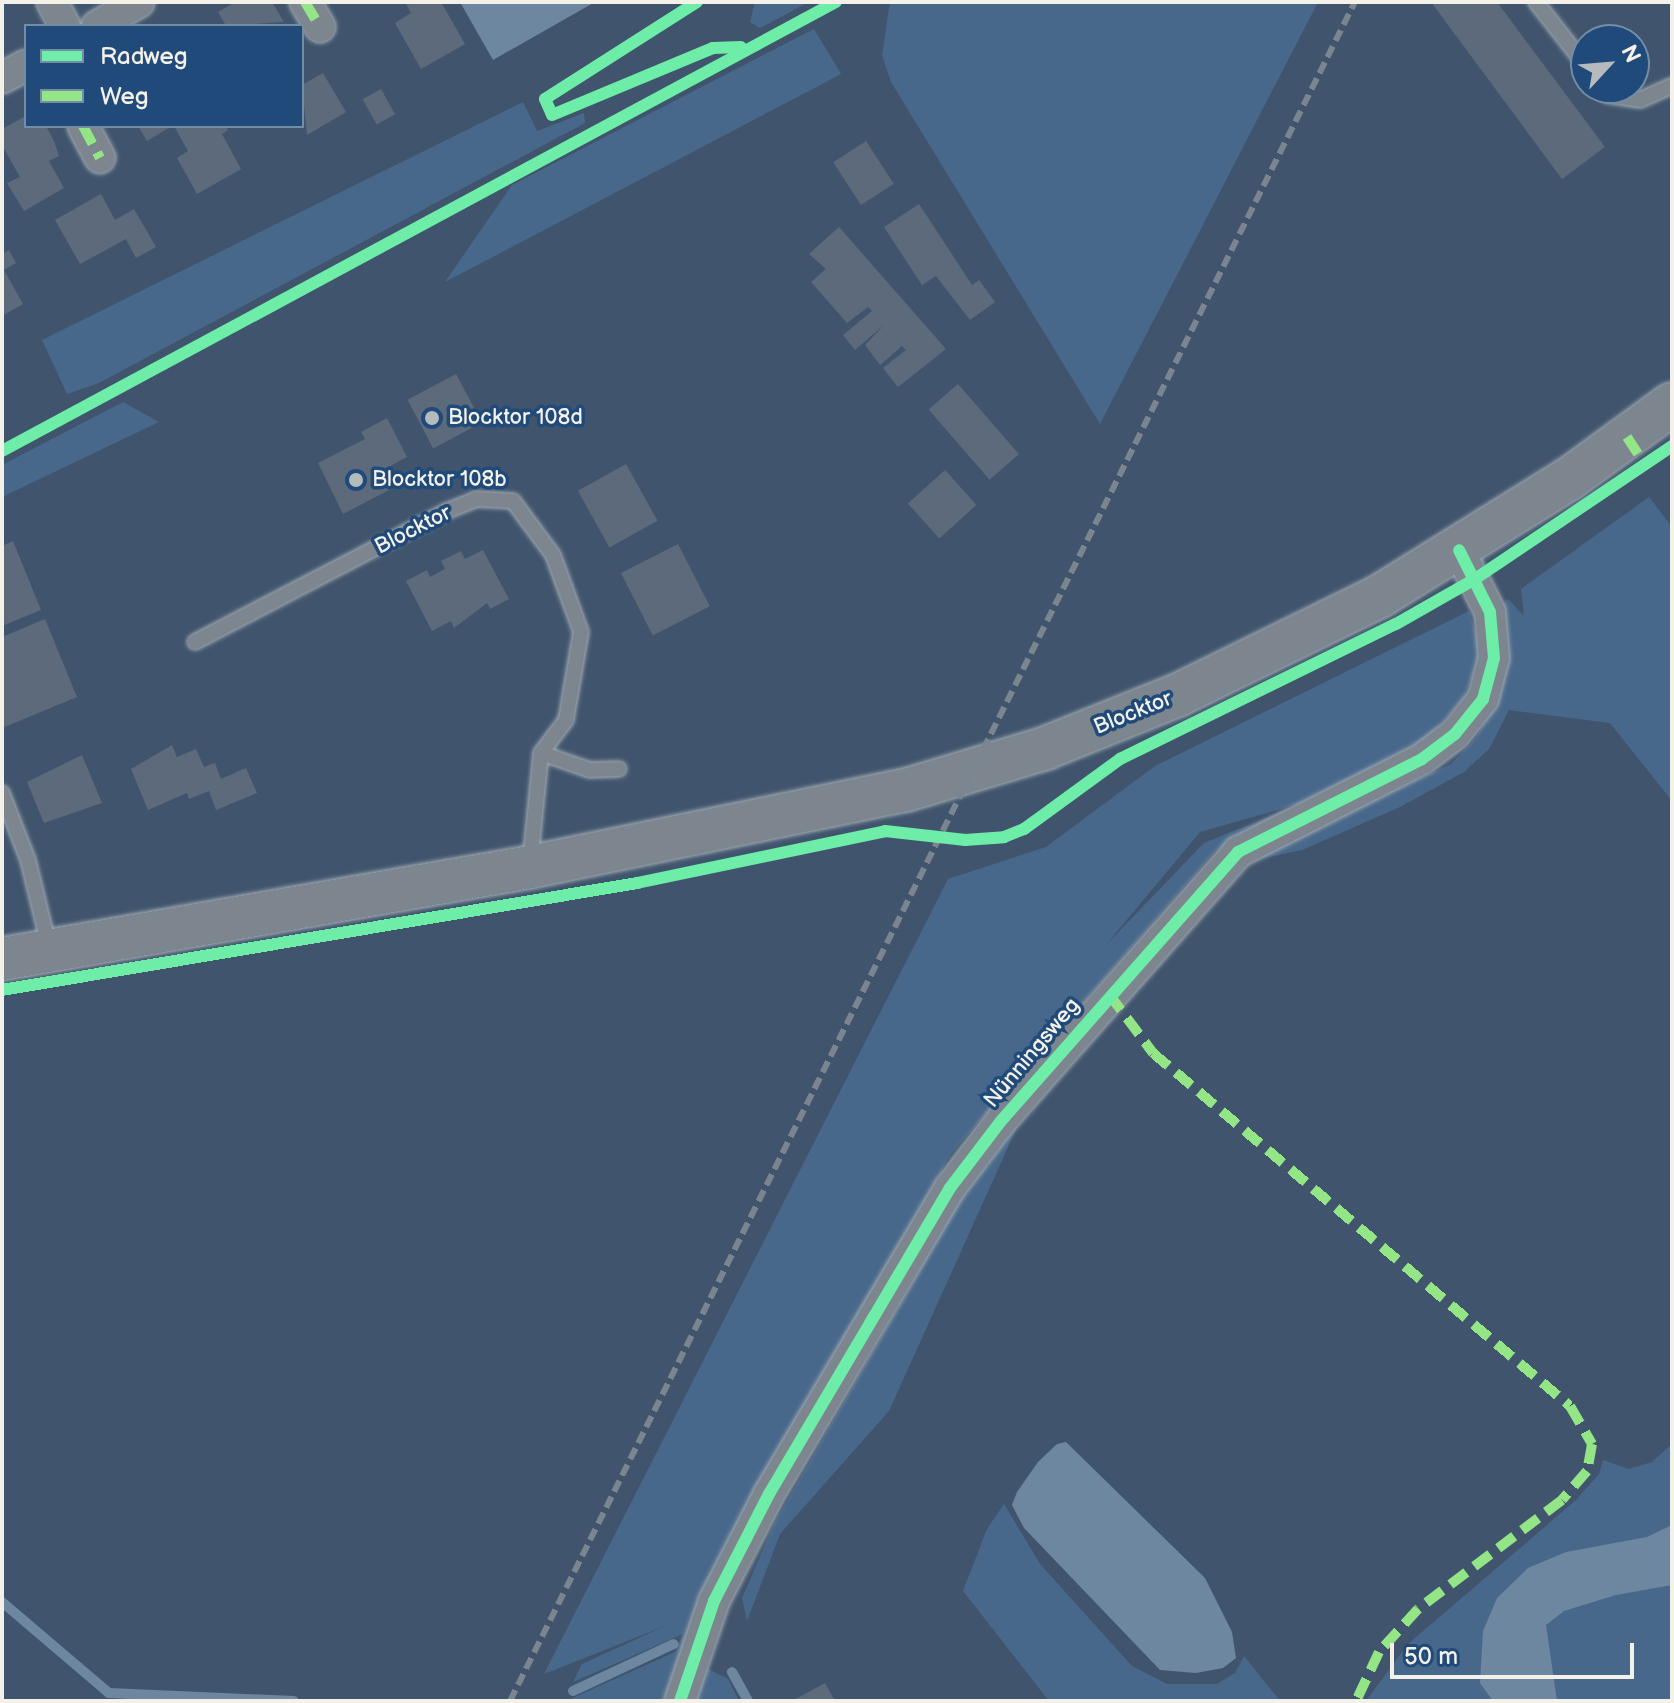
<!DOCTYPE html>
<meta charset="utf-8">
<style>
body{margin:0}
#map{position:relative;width:1674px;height:1703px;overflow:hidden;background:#40556d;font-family:"Balsamiq Sans",sans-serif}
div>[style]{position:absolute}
.green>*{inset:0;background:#48688b}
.water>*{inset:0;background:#6e87a1}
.stream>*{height:10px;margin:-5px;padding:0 5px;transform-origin:5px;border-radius:5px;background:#6e87a1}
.building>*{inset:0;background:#5c6a7b;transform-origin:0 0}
.roads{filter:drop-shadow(0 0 2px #a1aab3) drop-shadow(0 0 2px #a1aab3)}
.lane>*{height:14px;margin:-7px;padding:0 7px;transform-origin:7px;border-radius:7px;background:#7d868f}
.street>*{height:30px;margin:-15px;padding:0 15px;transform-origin:15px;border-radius:15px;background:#7d868f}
.secondary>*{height:42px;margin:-21px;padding:0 21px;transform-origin:21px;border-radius:21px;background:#7d868f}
.rail>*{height:6px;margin-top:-3px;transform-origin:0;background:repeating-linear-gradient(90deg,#7a8590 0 12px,transparent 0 18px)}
.quiet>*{height:10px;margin-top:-5px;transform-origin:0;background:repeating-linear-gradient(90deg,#94e586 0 20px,transparent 0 30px)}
.cycleway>*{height:12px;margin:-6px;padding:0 6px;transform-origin:6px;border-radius:6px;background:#6deda7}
.dots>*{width:22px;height:22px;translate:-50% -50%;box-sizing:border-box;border:4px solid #1f4a7a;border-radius:50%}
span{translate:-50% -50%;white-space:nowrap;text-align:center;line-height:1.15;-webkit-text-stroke:7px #1f4a7a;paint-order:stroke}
.poi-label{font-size:22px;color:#f4f1e8}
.left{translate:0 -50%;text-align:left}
.street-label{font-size:22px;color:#f4f1e8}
.frame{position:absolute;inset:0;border:4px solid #f4f1e8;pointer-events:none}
.legend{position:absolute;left:24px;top:24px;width:280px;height:104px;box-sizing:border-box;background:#1f4a7a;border:2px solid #748da6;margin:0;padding:10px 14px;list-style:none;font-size:24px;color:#f4f1e8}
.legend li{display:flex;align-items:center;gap:16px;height:40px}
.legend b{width:40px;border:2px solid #748da6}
.north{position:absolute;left:1570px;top:24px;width:80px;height:80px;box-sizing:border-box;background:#1f4a7a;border:2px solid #748da6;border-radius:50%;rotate:64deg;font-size:22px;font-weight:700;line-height:32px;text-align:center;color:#f4f1e8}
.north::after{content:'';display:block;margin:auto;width:28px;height:36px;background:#b5babd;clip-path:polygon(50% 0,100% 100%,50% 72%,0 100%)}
.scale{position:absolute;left:1390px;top:1643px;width:244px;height:36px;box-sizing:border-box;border:4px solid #f4f1e8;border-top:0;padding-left:10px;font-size:24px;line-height:28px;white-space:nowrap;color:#f4f1e8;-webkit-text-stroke:6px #1f4a7a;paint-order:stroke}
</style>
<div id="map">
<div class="green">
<i style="clip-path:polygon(755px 2px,806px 2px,807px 3px,760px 28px,750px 22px)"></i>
<i style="clip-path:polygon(890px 2px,1318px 2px,1100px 424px,891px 82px,882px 55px)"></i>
<i style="clip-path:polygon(814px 29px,841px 74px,445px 282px,512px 185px)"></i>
<i style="clip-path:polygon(523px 102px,537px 131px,584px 113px,585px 123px,99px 383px,67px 394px,42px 340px)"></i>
<i style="clip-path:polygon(123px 402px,159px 422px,2px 497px,2px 465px)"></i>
<i style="clip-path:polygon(1649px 497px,1672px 527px,1672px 801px,1610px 723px,1509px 710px,1489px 749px,1464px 772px,1400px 807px,1302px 850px,1235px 864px,1451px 764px,1476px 738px,1501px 692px,1507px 665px,1503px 603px,1508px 599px,1524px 616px,1521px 589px)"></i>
<i style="clip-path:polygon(evenodd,1469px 611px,1481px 651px,1465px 696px,1428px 738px,1216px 850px,950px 1155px,728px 1552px,686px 1658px,728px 1679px,739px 1701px,566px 1701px,675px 1652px,683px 1634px,573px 1682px,582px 1664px,665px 1626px,544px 1674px,948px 879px,1046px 847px,1155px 766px,1469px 611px,1305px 802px,1204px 843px,1105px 946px,1200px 832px,1305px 802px)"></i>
<i style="clip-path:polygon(1018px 1125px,889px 1411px,780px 1534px,747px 1621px,742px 1598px,774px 1524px,960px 1200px)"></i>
<i style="clip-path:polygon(1672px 1444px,1672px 1701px,1366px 1701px,1408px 1644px,1575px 1501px,1599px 1474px,1603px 1460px,1629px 1469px,1652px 1462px)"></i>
<i style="clip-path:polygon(1004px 1504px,1040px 1564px,1132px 1666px,1167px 1684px,1217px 1684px,1235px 1673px,1244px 1656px,1280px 1701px,1049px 1701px,963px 1591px,987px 1529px)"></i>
</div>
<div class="water">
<i style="clip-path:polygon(460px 2px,595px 2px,493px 60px)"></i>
<i style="clip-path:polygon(1066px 1442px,1205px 1578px,1232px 1632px,1236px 1658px,1223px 1668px,1196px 1673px,1160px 1670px,1024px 1528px,1012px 1505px,1017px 1492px,1038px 1462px,1057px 1444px)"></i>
<i style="clip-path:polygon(1672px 1525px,1672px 1585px,1616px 1595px,1564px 1611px,1546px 1625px,1557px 1701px,1493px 1701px,1480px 1683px,1483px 1631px,1497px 1598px,1528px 1568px,1566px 1552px,1647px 1537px)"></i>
</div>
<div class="stream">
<i style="left:2px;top:1602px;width:140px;rotate:40.4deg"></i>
<i style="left:109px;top:1693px;width:185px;rotate:2.5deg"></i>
<i style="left:732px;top:1672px;width:33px;rotate:61deg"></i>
<i style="left:573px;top:1691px;width:111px;rotate:-25deg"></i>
</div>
<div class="building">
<i style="clip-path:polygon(235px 2px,272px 2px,284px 22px,226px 26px,218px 12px)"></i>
<i style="clip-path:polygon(405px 2px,441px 2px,465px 44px,421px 69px,395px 23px,411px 13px)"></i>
<i style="clip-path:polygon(1431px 2px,1497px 2px,1605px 147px,1562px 179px)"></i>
<i style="clip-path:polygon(323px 73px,346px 112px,307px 135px,302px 85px)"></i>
<i style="left:381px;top:89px;width:29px;height:21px;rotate:61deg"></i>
<i style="clip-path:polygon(26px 116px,26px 126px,46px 126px,54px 141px,59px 156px,49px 161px,64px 188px,24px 211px,7px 183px,20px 177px,2px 145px,2px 129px)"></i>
<i style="clip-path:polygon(138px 126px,172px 126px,147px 141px)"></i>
<i style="clip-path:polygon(174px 126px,225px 126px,228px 130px,222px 134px,241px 169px,197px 194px,177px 158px,188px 151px)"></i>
<i style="left:866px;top:141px;width:51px;height:39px;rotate:57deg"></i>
<i style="clip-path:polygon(101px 194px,115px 220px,134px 209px,156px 247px,136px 258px,126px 239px,80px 264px,55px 220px)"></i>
<i style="clip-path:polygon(919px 204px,972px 285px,979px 280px,995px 302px,970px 320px,936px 276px,922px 285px,884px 227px)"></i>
<i style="clip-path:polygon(839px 227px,946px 349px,898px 387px,883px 368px,906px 350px,902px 346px,880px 365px,865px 345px,884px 325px,855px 350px,843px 335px,872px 311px,868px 307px,847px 323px,811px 282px,826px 269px,809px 254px)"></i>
<i style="clip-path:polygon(9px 250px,16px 263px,4px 270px,23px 304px,2px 316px,2px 254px)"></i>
<i style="left:456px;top:374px;width:55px;height:55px;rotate:62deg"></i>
<i style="left:958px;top:384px;width:93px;height:39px;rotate:49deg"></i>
<i style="clip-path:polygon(387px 418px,407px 457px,381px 471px,391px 489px,343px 514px,318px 463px,365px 439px,361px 432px)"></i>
<i style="left:626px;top:464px;width:65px;height:55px;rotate:61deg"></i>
<i style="left:945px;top:470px;width:47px;height:50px;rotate:48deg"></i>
<i style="clip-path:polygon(13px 541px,41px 610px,2px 626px,2px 546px)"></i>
<i style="left:678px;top:544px;width:70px;height:64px;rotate:63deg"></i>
<i style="clip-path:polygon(483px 550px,509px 599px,490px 609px,487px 603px,454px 628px,451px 621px,432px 631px,406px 581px,427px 570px,430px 577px,445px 569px,441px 561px,461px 551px,465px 559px)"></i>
<i style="clip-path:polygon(45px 619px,77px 697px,2px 728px,2px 637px)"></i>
<i style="clip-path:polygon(172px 745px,177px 757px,196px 749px,204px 767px,215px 763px,221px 779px,246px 768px,257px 793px,216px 810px,209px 791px,189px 799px,187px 793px,148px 810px,131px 769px)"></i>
<i style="clip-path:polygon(82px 755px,102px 803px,44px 823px,27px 782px)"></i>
<i style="clip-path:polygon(825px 1683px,835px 1701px,792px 1701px)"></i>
</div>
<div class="roads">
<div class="lane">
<i style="left:1536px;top:2px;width:81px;rotate:52deg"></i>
<i style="left:1603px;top:88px;width:9px;rotate:54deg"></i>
<i style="left:1608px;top:95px;width:32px;rotate:9deg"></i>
<i style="left:1640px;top:100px;width:35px;rotate:-24deg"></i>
<i style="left:195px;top:642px;width:284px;rotate:-27.5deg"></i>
<i style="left:447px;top:511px;width:31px;rotate:-22deg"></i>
<i style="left:476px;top:499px;width:37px;rotate:3deg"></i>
<i style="left:513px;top:501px;width:67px;rotate:53.5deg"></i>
<i style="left:553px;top:555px;width:82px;rotate:70deg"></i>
<i style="left:581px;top:632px;width:89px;rotate:99.7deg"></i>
<i style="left:566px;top:720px;width:41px;rotate:127.1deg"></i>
<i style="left:541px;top:753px;width:111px;rotate:95.7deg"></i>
<i style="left:541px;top:753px;width:52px;rotate:19.1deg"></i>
<i style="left:590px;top:770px;width:29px;rotate:-2deg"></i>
<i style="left:2px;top:793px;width:72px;rotate:68.8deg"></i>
<i style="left:28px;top:860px;width:89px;rotate:76.3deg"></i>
</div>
<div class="street">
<i style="left:52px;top:2px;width:27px;rotate:62deg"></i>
<i style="left:305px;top:2px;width:29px;rotate:59deg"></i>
<i style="left:97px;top:26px;width:48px;rotate:-29.7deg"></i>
<i style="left:2px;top:78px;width:27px;rotate:-28deg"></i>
<i style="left:83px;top:126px;width:36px;rotate:62deg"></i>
<i style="left:680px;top:1701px;width:106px;rotate:-71.2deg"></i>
<i style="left:714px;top:1601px;width:120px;rotate:-62.8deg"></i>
<i style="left:769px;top:1494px;width:356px;rotate:-59.4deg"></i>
<i style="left:950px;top:1188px;width:84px;rotate:-52.7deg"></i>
<i style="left:1001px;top:1121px;width:359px;rotate:-48.6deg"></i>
<i style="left:1238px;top:852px;width:206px;rotate:-26.8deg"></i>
<i style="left:1422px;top:759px;width:41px;rotate:-37.1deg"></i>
<i style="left:1455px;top:734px;width:45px;rotate:-51.3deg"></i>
<i style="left:1483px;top:699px;width:42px;rotate:-75deg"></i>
<i style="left:1494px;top:658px;width:46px;rotate:-95deg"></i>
<i style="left:1490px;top:612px;width:69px;rotate:-116.6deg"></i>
</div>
<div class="secondary">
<i style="left:2px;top:959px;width:536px;rotate:-9.88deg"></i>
<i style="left:530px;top:867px;width:384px;rotate:-11.6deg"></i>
<i style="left:906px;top:790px;width:146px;rotate:-16.7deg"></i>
<i style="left:1046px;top:748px;width:142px;rotate:-21.9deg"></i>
<i style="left:1178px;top:695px;width:225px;rotate:-26.1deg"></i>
<i style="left:1380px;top:596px;width:222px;rotate:-31.8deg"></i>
<i style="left:1569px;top:479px;width:127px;rotate:-36.1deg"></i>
</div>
</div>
<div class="rail">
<i style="left:510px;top:1701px;width:1898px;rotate:-63.56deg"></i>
</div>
<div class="quiet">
<i style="left:305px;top:2px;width:29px;rotate:59deg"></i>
<i style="left:83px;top:126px;width:36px;rotate:62deg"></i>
<i style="left:1627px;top:437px;width:35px;rotate:57deg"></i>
<i style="left:1109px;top:994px;width:74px;rotate:53.3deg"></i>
<i style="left:1153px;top:1053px;width:546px;rotate:40.25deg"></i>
<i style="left:1570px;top:1406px;width:44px;rotate:59.9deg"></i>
<i style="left:1592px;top:1444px;width:27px;rotate:100deg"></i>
<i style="left:1587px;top:1471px;width:38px;rotate:131deg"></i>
<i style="left:1562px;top:1500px;width:181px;rotate:142.9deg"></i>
<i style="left:1418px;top:1609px;width:58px;rotate:132.2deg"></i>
<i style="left:1379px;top:1652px;width:54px;rotate:115.1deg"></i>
</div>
<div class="cycleway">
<i style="left:697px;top:2px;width:180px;rotate:147.5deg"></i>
<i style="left:545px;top:99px;width:17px;rotate:66deg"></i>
<i style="left:552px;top:115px;width:174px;rotate:-22.6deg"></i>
<i style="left:713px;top:48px;width:28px;rotate:-2deg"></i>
<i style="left:2px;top:451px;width:947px;rotate:-28.3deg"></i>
<i style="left:2px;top:990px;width:644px;rotate:-9.56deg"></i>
<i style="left:637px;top:883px;width:253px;rotate:-11.8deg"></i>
<i style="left:885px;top:831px;width:81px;rotate:6.4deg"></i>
<i style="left:965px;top:840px;width:39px;rotate:-4deg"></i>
<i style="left:1004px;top:837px;width:22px;rotate:-22deg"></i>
<i style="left:1024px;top:829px;width:119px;rotate:-36.1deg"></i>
<i style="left:1120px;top:759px;width:307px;rotate:-26.1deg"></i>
<i style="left:1396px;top:624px;width:91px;rotate:-29.7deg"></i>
<i style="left:1475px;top:579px;width:238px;rotate:-34deg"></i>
<i style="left:680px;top:1701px;width:106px;rotate:-71.2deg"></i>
<i style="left:714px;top:1601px;width:120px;rotate:-62.8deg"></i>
<i style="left:769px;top:1494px;width:356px;rotate:-59.4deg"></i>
<i style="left:950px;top:1188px;width:84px;rotate:-52.7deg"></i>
<i style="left:1001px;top:1121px;width:359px;rotate:-48.6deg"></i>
<i style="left:1238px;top:852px;width:206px;rotate:-26.8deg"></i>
<i style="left:1422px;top:759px;width:41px;rotate:-37.1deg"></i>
<i style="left:1455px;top:734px;width:45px;rotate:-51.3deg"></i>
<i style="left:1483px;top:699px;width:42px;rotate:-75deg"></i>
<i style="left:1494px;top:658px;width:46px;rotate:-95deg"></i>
<i style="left:1490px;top:612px;width:69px;rotate:-116.6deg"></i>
</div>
<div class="dots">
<i style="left:432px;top:418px;background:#b5babd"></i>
<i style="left:356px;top:480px;background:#b5babd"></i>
</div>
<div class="poi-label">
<span class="left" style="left:448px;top:418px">Blocktor 108d</span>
<span class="left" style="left:372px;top:480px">Blocktor 108b</span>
</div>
<div class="street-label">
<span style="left:413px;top:530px;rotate:-27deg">Blocktor</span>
<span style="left:1133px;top:713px;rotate:-22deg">Blocktor</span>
<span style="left:1032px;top:1053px;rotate:-50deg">Nünningsweg</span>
</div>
<div class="frame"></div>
<ul class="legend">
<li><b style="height:10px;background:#6deda7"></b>Radweg</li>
<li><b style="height:10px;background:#94e586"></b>Weg</li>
</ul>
<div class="north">N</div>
<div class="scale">50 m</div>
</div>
